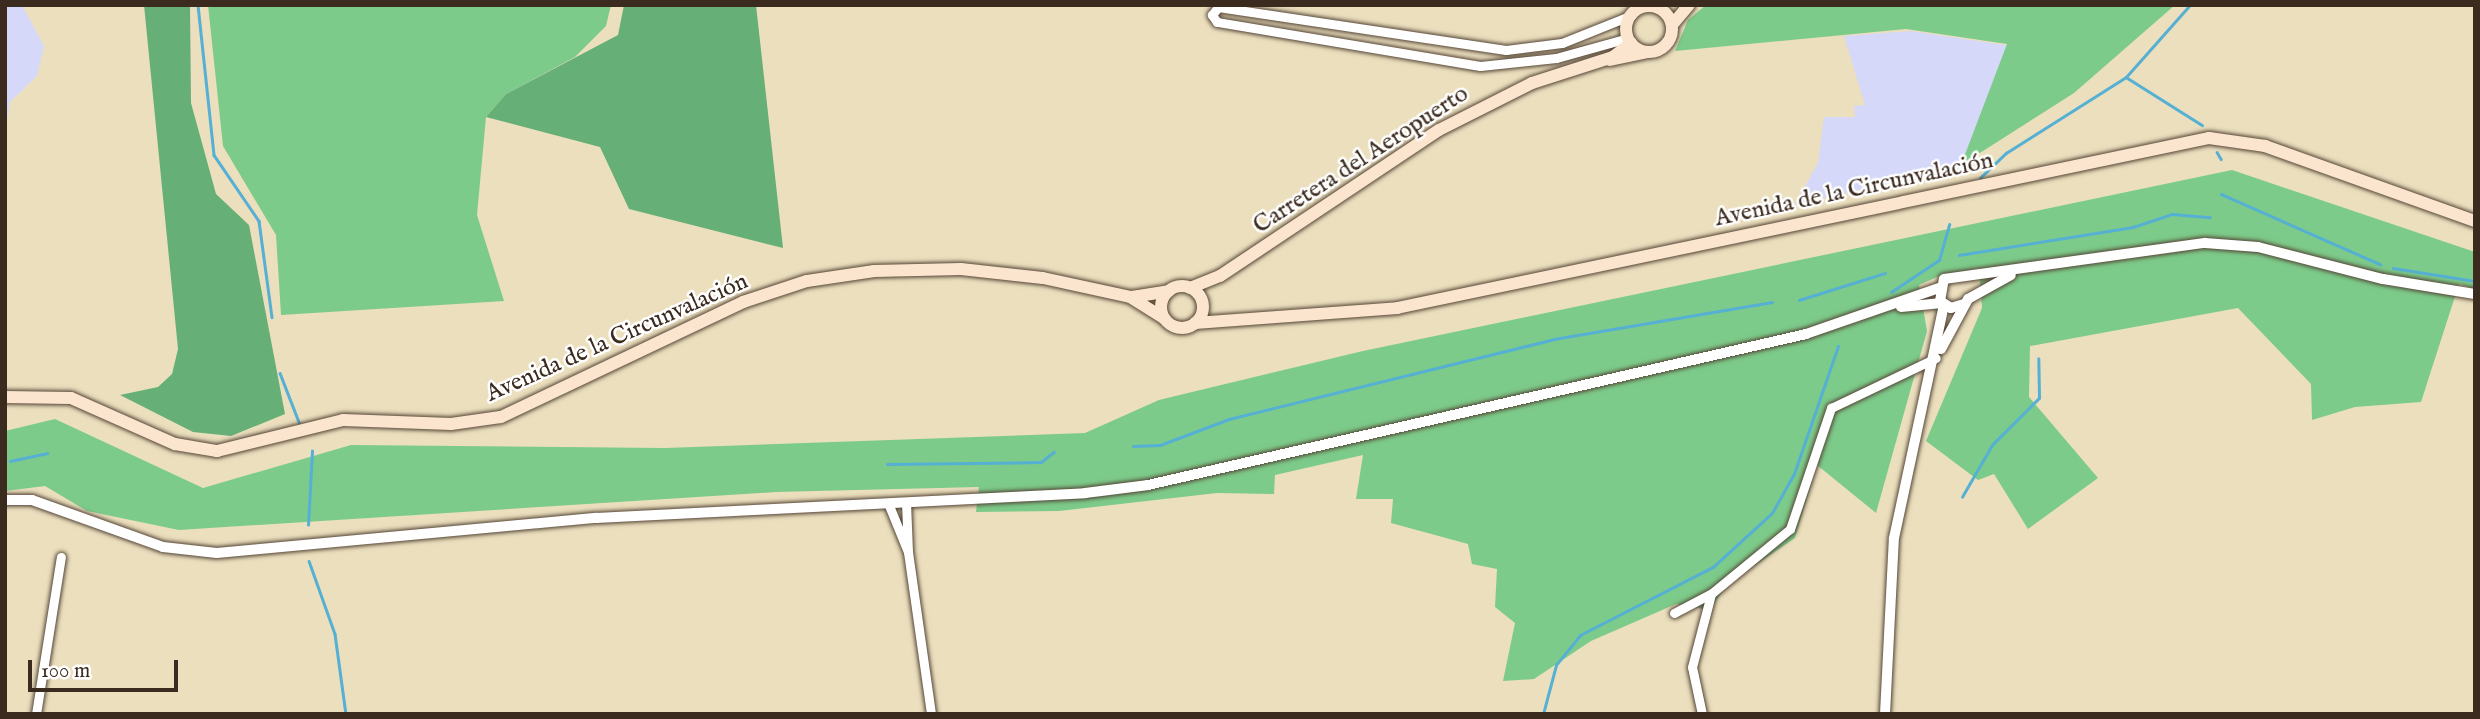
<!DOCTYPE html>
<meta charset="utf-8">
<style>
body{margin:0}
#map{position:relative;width:2480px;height:719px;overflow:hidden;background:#ebdfbe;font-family:"IM FELL English",serif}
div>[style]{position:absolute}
.built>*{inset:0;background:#d5d8f9}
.green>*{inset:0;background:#7dcb8a}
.forest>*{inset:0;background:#66af76}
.stream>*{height:2.5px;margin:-1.25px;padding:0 1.25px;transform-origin:1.25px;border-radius:1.25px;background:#55b0d3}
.roads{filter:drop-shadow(0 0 2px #554536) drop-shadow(0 0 2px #554536)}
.minor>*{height:9px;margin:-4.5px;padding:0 4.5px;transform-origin:4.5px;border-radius:4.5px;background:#fff}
.tertiary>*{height:10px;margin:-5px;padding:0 5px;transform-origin:5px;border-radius:5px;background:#fff}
.secondary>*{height:12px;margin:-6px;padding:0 6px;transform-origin:6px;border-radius:6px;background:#fbe5cf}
.secondary>.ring{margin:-6px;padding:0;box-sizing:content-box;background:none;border:12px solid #fbe5cf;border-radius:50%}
span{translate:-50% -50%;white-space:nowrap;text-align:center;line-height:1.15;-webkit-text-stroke:5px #fff;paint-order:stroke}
.street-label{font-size:24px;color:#3b2a1e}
.frame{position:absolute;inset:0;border:7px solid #3b2a1e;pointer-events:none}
.scale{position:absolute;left:28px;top:660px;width:150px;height:32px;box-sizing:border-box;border:4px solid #3b2a1e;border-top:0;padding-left:9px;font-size:21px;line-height:24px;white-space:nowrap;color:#3b2a1e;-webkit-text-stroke:5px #fff;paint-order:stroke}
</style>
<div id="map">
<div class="built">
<i style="clip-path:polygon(5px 5px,22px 5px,44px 46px,37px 76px,10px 102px,5px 132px)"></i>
<i style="clip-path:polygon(1911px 31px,2012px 46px,1966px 167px,1795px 204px,1818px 163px,1824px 117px,1855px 117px,1854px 106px,1865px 105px,1844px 36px)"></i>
</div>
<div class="green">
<i style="clip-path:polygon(208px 5px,611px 5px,606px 26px,575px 57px,506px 94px,486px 117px,477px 215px,504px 301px,281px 315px,276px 235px,223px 146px)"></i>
<i style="clip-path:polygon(1706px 5px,2175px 5px,2074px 93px,1961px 165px,2007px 44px,1906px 29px,1675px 51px,1688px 20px)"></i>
<i style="clip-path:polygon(2232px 170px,2475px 252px,2475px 289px,2459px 284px,2421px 402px,2355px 407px,2312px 420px,2311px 384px,2238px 308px,2030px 346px,2029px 397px,2098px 478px,2028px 529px,1994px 474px,1978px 480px,1926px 441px,1982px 308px,1979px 268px,1937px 277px,1919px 285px,1927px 331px,1876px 513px,1817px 465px,1795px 538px,1727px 585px,1710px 610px,1676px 604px,1591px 641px,1534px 679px,1503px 681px,1515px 623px,1495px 607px,1497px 569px,1472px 564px,1468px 544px,1391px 523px,1393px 499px,1356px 499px,1363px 455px,1275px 475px,1274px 494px,1217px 493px,1059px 511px,976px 512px,979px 487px,776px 492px,179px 530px,87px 511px,45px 486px,5px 491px,5px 431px,55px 419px,203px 488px,351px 445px,665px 448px,1085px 433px,1159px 400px,1363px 351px)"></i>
</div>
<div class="forest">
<i style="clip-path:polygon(144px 5px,190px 5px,191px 103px,216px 194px,249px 225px,285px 414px,231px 436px,193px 432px,120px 395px,158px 387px,172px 374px,178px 349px)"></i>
<i style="clip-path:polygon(624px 5px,756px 5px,783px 248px,629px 209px,600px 147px,486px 117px,506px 94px,618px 35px)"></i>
</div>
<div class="stream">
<i style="left:198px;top:5px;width:151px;rotate:83.9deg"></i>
<i style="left:214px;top:155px;width:80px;rotate:55.7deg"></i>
<i style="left:259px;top:221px;width:97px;rotate:82.3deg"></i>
<i style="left:2126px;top:77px;width:90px;rotate:32.3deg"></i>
<i style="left:2217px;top:152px;width:8px;rotate:60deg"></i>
<i style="left:1980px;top:178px;width:36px;rotate:-44deg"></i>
<i style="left:2006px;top:153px;width:142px;rotate:-32.3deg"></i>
<i style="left:2126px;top:77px;width:96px;rotate:-48.4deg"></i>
<i style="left:2221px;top:194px;width:174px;rotate:23.8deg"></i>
<i style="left:1959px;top:255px;width:176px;rotate:-9.1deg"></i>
<i style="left:2133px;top:227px;width:41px;rotate:-18.4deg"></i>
<i style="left:2172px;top:214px;width:38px;rotate:5deg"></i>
<i style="left:2393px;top:268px;width:83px;rotate:9deg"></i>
<i style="left:1891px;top:292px;width:58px;rotate:-33.7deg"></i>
<i style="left:1939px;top:260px;width:37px;rotate:-74deg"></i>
<i style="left:1799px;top:300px;width:90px;rotate:-17.4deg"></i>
<i style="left:280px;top:373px;width:53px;rotate:68.8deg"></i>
<i style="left:1133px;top:446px;width:27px;rotate:-2deg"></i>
<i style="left:1160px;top:445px;width:74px;rotate:-20.6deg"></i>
<i style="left:1229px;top:419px;width:335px;rotate:-13.8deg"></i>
<i style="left:1554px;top:339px;width:221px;rotate:-9.6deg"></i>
<i style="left:10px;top:461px;width:38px;rotate:-12deg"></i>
<i style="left:887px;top:464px;width:154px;rotate:-0.7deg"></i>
<i style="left:1041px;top:462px;width:16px;rotate:-38deg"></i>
<i style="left:1962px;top:497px;width:60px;rotate:-60deg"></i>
<i style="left:1992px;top:445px;width:66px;rotate:-45deg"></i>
<i style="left:2039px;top:398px;width:39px;rotate:-91deg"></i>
<i style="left:308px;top:525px;width:74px;rotate:-86.9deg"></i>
<i style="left:309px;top:561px;width:77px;rotate:70.4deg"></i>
<i style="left:335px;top:634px;width:81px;rotate:82.2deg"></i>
<i style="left:1543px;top:714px;width:51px;rotate:-75.1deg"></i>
<i style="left:1556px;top:665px;width:38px;rotate:-51deg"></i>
<i style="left:1580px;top:635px;width:149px;rotate:-27.1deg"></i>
<i style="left:1713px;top:567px;width:80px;rotate:-42.5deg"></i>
<i style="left:1772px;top:513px;width:45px;rotate:-60.6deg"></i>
<i style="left:1794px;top:474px;width:135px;rotate:-71deg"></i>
</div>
<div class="roads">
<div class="minor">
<i style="left:1628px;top:38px;width:75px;rotate:164.5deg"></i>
<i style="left:1556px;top:58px;width:76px;rotate:174deg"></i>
<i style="left:1480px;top:66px;width:267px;rotate:-170.5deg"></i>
<i style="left:1217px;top:22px;width:9px;rotate:-126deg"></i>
<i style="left:1212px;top:15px;width:10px;rotate:-53deg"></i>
<i style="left:1218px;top:7px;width:291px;rotate:8.5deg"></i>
<i style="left:1506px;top:50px;width:56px;rotate:-7.1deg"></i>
<i style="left:1562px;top:43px;width:75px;rotate:-21.8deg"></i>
<i style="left:888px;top:503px;width:53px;rotate:67.8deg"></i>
<i style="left:908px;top:552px;width:50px;rotate:-92.3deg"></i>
<i style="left:908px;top:552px;width:164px;rotate:81.9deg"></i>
<i style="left:1674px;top:613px;width:43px;rotate:-27.8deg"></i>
<i style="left:1712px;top:593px;width:101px;rotate:-39.4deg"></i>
<i style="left:1790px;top:529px;width:128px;rotate:-71.3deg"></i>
<i style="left:1831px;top:408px;width:116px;rotate:-25.5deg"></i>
<i style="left:36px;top:714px;width:159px;rotate:-81deg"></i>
<i style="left:1702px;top:714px;width:48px;rotate:-102deg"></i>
<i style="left:1692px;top:667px;width:75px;rotate:-75.4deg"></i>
</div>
<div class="tertiary">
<i style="left:1964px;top:304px;width:14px;rotate:163deg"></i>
<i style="left:1951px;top:308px;width:13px;rotate:-148deg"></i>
<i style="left:1940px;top:301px;width:22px;rotate:-80deg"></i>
<i style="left:1944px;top:279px;width:263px;rotate:-7.9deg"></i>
<i style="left:2205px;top:243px;width:53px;rotate:4.3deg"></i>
<i style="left:2258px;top:247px;width:129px;rotate:14.4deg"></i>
<i style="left:2383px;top:279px;width:93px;rotate:9.3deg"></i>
<i style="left:1901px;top:307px;width:41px;rotate:-5.6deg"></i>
<i style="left:1941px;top:349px;width:57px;rotate:-61.6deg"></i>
<i style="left:1968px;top:299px;width:49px;rotate:-29.2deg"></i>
<i style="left:5px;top:500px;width:27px"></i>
<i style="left:32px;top:500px;width:139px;rotate:19.7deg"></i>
<i style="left:163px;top:547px;width:54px;rotate:6.3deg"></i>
<i style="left:217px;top:553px;width:381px;rotate:-5.3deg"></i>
<i style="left:596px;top:518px;width:490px;rotate:-2.9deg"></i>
<i style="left:1085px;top:493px;width:64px;rotate:-7.2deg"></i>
<i style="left:1148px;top:485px;width:675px;rotate:-12.92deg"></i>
<i style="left:1806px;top:334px;width:141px;rotate:-19.1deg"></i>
<i style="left:1885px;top:714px;width:176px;rotate:-87.1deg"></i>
<i style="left:1894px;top:538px;width:238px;rotate:-77.9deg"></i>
</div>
<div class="secondary">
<i class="ring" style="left:1626px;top:6px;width:34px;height:34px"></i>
<i style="left:1672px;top:25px;width:26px;rotate:-50deg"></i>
<i style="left:1610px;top:60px;width:39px;rotate:-12deg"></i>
<i class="ring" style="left:1161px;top:286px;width:30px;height:30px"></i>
<i style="left:1190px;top:288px;width:32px;rotate:-22deg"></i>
<i style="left:1220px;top:276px;width:263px;rotate:-33.7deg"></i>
<i style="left:1439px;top:130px;width:104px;rotate:-26.8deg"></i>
<i style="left:1532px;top:83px;width:85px;rotate:-17.8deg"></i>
<i style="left:1613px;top:57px;width:23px;rotate:-38deg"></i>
<i style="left:1132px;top:297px;width:37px;rotate:-9deg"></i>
<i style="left:1195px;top:323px;width:203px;rotate:-4.2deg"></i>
<i style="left:1397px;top:308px;width:830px;rotate:-11.82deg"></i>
<i style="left:2209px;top:138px;width:57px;rotate:8.1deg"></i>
<i style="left:2265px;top:146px;width:223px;rotate:19.7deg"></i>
<i style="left:5px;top:397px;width:66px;rotate:0.9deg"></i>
<i style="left:71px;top:398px;width:114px;rotate:23.9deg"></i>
<i style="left:175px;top:444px;width:43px;rotate:9.5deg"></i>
<i style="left:217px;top:451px;width:130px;rotate:-13.8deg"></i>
<i style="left:343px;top:420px;width:108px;rotate:2.1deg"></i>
<i style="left:451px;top:424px;width:50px;rotate:-8deg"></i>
<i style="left:501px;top:417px;width:268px;rotate:-25.4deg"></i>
<i style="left:743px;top:302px;width:67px;rotate:-18.2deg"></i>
<i style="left:807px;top:281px;width:68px;rotate:-8.5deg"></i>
<i style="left:874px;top:271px;width:87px;rotate:-1.3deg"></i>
<i style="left:961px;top:269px;width:82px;rotate:6.3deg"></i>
<i style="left:1043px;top:278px;width:89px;rotate:12.3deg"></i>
<i style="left:1130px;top:297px;width:40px;rotate:32deg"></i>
</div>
</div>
<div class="street-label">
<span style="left:1361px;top:160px;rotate:-33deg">Carretera del Aeropuerto</span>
<span style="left:1854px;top:190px;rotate:-12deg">Avenida de la Circunvalación</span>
<span style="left:617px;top:338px;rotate:-24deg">Avenida de la Circunvalación</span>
</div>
<div class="frame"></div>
<div class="scale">100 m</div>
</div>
